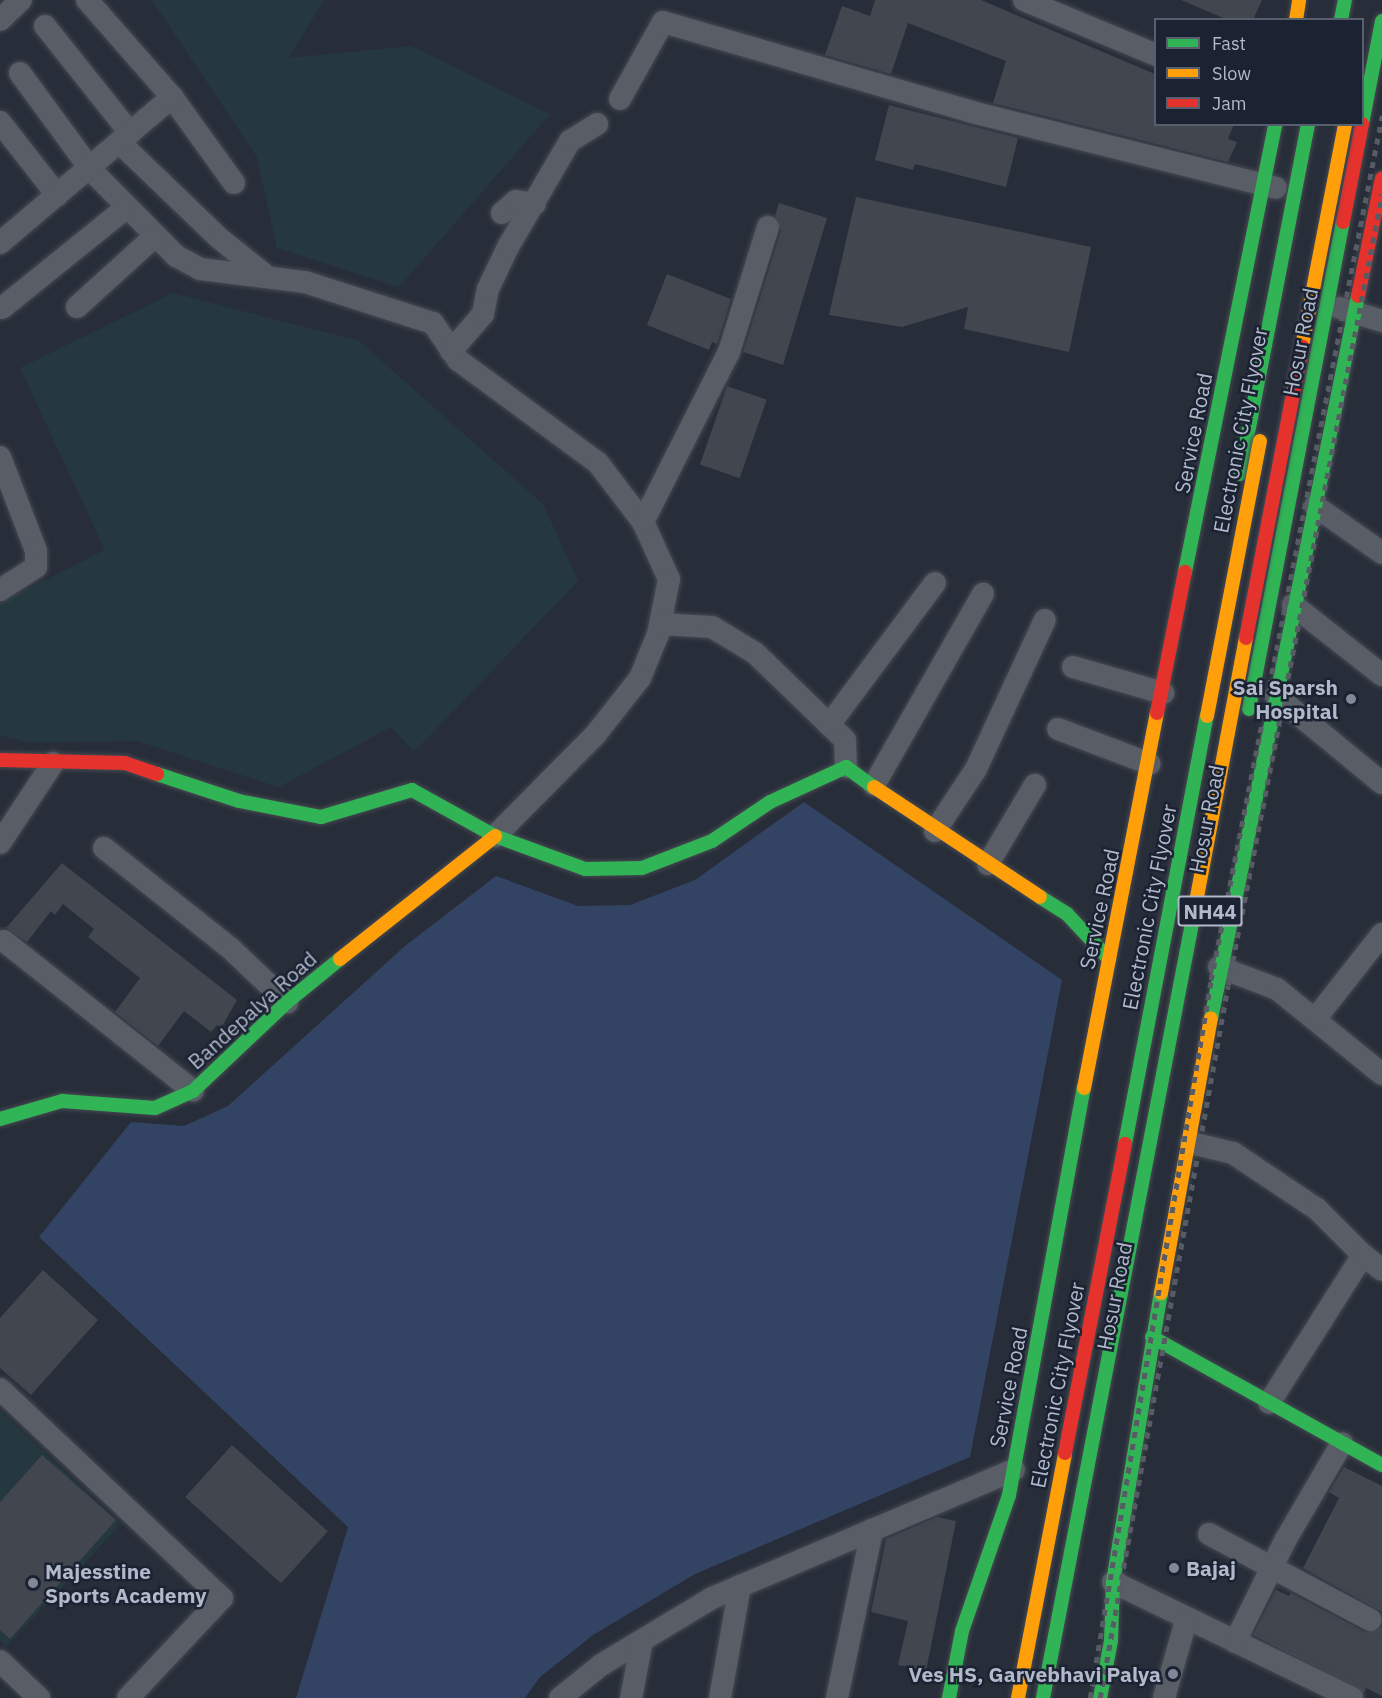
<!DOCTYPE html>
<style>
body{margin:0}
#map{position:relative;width:1382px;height:1698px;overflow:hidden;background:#282e39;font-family:"IBM Plex Sans",sans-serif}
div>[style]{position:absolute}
.green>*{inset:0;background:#25383f}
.water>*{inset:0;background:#334363}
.building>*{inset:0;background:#41464f;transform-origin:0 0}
.roads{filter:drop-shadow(0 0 2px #454951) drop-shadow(0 0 2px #454951)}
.street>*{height:22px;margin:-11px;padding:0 11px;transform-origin:11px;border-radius:11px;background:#585d66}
.fast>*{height:14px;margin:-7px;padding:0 7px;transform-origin:7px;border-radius:7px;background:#30b455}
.slow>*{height:14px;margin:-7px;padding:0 7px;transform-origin:7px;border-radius:7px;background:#ff9f0a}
.jam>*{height:14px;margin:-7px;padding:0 7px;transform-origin:7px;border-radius:7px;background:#e5322d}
.rail>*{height:4.5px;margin-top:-2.25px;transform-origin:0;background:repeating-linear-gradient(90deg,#575b63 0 6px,transparent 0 12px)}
.bridges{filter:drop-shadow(0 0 2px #454a53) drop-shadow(0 0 2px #454a53)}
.fast-bridge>*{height:14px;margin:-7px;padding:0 7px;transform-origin:7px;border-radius:7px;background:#30b455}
.slow-bridge>*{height:14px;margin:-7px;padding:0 7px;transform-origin:7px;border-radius:7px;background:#ff9f0a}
.jam-bridge>*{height:14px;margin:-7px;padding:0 7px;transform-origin:7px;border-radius:7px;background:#e5322d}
.dots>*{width:16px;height:16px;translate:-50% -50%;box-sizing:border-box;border:3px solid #1b2333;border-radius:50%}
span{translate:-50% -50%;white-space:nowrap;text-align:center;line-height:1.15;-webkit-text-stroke:5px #1b2333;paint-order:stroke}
.shield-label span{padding:2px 4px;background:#1b2333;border:2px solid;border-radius:4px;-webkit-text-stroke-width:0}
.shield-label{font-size:20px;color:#b1b9ca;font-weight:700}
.street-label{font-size:21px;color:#b1b9ca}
.poi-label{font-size:21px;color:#b1b9ca;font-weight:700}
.right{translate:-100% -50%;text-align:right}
.left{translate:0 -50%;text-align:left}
.legend{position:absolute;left:1154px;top:18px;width:210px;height:108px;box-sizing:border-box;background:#1b2333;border:2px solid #575f6f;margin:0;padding:8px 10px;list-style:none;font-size:18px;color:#b1b9ca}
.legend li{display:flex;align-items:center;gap:12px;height:30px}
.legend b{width:30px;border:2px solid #575f6f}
</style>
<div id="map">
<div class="green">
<i style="clip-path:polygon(152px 0,324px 0,289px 58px,411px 46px,550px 114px,399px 287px,277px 248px,257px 157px)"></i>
<i style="clip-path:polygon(173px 293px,359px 341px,543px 504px,578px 581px,414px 752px,391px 727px,279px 787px,137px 741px,29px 742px,0 735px,0 603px,105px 550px,20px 368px)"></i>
<i style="clip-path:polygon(0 1411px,121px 1524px,6px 1647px,0 1641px)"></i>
</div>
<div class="water">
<i style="clip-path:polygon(804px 802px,1062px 980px,970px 1457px,695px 1574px,593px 1635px,540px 1677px,525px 1698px,296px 1698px,348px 1527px,39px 1237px,131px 1122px,184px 1126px,228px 1106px,405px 946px,496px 876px,578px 906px,630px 905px,695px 880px)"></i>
</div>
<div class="building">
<i style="clip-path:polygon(875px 0,981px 0,1155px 74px,1155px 124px,1234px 124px,1228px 139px,1237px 142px,1228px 162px,993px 103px,1006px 61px,908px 23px,891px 74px,825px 55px,842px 6px,870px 16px)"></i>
<i style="clip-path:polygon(1181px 0,1262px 0,1253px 20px,1228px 20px)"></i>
<i style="clip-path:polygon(889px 105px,1018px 138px,1006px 187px,915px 164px,913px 170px,875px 160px)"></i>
<i style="clip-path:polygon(856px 197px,1091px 247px,1069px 352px,964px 329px,968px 307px,902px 327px,829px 315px)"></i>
<i style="clip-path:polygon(779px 203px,827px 218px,783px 365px,743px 352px,781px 231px,775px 216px)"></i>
<i style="clip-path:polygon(667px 274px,731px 299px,717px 344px,712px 342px,709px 350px,647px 325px)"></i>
<i style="left:727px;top:386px;width:42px;height:83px;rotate:19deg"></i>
<i style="clip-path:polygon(62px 863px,237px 1000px,221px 1028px,217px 1025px,211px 1032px,184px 1011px,158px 1046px,115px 1012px,140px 978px,88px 937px,94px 929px,63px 904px,55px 915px,51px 911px,27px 942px,6px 928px)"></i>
<i style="clip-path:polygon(43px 1270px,98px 1320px,31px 1395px,0 1368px,0 1318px)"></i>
<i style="left:232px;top:1445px;width:129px;height:70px;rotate:42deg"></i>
<i style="clip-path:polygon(42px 1455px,116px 1520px,10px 1639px,0 1630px,0 1502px)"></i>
<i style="clip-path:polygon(1344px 1467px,1382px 1486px,1382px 1612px,1303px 1568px,1339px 1498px,1329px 1492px)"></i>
<i style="clip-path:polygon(937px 1517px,956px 1521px,926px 1671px,898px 1665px,908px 1621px,871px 1612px,886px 1539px)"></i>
<i style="clip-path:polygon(1276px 1590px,1289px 1596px,1291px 1593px,1365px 1632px,1382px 1627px,1382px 1696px,1366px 1688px,1364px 1693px,1253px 1635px)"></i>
</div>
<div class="roads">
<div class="street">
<i style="left:1024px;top:0;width:143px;rotate:22.6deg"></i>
<i style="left:0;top:20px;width:29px;rotate:-44deg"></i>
<i style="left:45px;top:26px;width:137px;rotate:51.5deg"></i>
<i style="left:20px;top:73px;width:120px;rotate:53.8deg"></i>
<i style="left:91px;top:170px;width:121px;rotate:45.3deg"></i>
<i style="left:176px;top:256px;width:27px;rotate:28deg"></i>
<i style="left:200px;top:269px;width:106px;rotate:7.1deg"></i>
<i style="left:305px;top:282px;width:134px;rotate:17.8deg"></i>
<i style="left:433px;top:323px;width:45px;rotate:56deg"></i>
<i style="left:458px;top:360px;width:174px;rotate:36.3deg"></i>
<i style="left:598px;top:463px;width:74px;rotate:52.7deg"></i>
<i style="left:643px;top:522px;width:63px;rotate:65.5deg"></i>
<i style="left:669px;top:579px;width:56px;rotate:101.3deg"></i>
<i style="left:658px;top:634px;width:48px;rotate:112.2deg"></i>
<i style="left:640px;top:678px;width:71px;rotate:128.2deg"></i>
<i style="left:596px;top:734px;width:144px;rotate:134.7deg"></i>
<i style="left:172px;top:97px;width:106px;rotate:54.2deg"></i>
<i style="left:620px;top:99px;width:88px;rotate:-60.8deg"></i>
<i style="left:663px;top:22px;width:322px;rotate:16.2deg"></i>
<i style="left:972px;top:112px;width:313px;rotate:14deg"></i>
<i style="left:0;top:122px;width:93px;rotate:52deg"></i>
<i style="left:120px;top:143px;width:137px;rotate:43.8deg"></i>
<i style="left:219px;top:238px;width:58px;rotate:38.7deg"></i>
<i style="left:502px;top:213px;width:18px;rotate:-41deg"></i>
<i style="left:516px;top:201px;width:19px;rotate:9deg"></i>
<i style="left:0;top:243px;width:226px;rotate:-40.3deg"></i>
<i style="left:172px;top:97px;width:129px;rotate:-131.2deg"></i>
<i style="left:77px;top:307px;width:105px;rotate:-42.3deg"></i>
<i style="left:2px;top:308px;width:159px;rotate:-38.9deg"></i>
<i style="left:1340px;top:308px;width:44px;rotate:17.2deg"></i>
<i style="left:451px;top:351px;width:49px;rotate:-49.1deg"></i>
<i style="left:483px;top:314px;width:25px;rotate:-79deg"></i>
<i style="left:488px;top:289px;width:47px;rotate:-64.5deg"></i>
<i style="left:508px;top:247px;width:123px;rotate:-59.7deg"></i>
<i style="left:570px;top:141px;width:32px;rotate:-32deg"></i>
<i style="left:0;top:457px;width:101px;rotate:69deg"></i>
<i style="left:36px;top:551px;width:16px;rotate:90deg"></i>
<i style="left:36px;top:567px;width:43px;rotate:147.4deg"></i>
<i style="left:1315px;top:506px;width:82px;rotate:35deg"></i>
<i style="left:643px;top:522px;width:191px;rotate:-63.2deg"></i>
<i style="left:729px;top:352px;width:131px;rotate:-72.7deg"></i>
<i style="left:1293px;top:605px;width:113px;rotate:38.2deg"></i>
<i style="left:660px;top:624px;width:52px;rotate:3.3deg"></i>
<i style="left:712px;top:627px;width:50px;rotate:31.2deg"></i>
<i style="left:755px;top:653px;width:125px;rotate:44deg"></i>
<i style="left:845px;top:740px;width:27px;rotate:88deg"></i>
<i style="left:1073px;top:667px;width:94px;rotate:16.1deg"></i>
<i style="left:1276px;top:696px;width:137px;rotate:39.4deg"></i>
<i style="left:829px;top:725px;width:177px;rotate:-53.3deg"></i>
<i style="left:1058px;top:729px;width:98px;rotate:20.8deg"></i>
<i style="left:874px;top:785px;width:220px;rotate:-60.3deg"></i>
<i style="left:935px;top:831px;width:74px;rotate:-56.5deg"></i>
<i style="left:976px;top:769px;width:164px;rotate:-65.2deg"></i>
<i style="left:0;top:843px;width:96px;rotate:-56.5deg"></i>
<i style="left:104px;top:848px;width:161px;rotate:38.4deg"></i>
<i style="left:230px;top:948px;width:79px;rotate:43.5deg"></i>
<i style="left:988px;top:864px;width:92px;rotate:-59.3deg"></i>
<i style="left:4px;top:941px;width:241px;rotate:38.4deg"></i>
<i style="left:1219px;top:967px;width:62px;rotate:20.8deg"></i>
<i style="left:1277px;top:989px;width:135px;rotate:39deg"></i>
<i style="left:1316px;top:1018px;width:107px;rotate:-51.8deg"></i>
<i style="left:1191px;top:1143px;width:43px;rotate:13.4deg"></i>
<i style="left:1233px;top:1153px;width:101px;rotate:33.7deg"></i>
<i style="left:1317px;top:1209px;width:65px;rotate:45deg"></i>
<i style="left:1363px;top:1255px;width:175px;rotate:122.4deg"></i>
<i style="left:1363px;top:1255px;width:24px;rotate:38deg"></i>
<i style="left:0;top:1389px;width:305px;rotate:43.3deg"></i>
<i style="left:222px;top:1598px;width:137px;rotate:133.2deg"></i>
<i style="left:1209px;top:1534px;width:183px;rotate:28deg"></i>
<i style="left:1113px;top:1582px;width:266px;rotate:25.9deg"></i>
<i style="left:1235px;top:1642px;width:115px;rotate:-63.7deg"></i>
<i style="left:1286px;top:1539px;width:111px;rotate:-59.7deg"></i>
<i style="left:0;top:1661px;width:54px;rotate:43.5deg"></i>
<i style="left:560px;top:1698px;width:53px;rotate:-38.8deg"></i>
<i style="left:601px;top:1665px;width:130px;rotate:-31.1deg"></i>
<i style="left:712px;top:1598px;width:328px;rotate:-23deg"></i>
<i style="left:631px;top:1698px;width:58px;rotate:-79.1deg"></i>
<i style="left:720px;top:1698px;width:114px;rotate:-79.9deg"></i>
<i style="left:837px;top:1698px;width:172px;rotate:-78.2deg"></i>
<i style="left:1164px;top:1698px;width:80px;rotate:-74.1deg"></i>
</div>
<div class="fast">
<i style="left:1341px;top:20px;width:20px;rotate:-79deg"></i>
<i style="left:1362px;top:124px;width:105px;rotate:-79deg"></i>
<i style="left:1240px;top:474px;width:357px;rotate:-79deg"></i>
<i style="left:1185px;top:572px;width:457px;rotate:-78.6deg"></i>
<i style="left:1249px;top:709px;width:496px;rotate:-79.1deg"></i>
<i style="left:157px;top:774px;width:86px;rotate:18.2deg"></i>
<i style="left:239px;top:801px;width:84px;rotate:11deg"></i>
<i style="left:321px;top:817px;width:95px;rotate:-16.5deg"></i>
<i style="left:412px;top:790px;width:95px;rotate:29deg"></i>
<i style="left:495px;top:836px;width:96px;rotate:20.1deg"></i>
<i style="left:585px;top:869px;width:57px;rotate:-1deg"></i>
<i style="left:642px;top:868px;width:75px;rotate:-21.1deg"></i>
<i style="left:712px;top:841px;width:70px;rotate:-33.9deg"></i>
<i style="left:770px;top:802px;width:84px;rotate:-24.7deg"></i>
<i style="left:846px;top:767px;width:34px;rotate:36deg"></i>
<i style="left:1040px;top:897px;width:32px;rotate:32deg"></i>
<i style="left:1067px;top:914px;width:62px;rotate:47deg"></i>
<i style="left:1211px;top:1019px;width:738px;rotate:-78.51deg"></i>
<i style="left:0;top:1119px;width:65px;rotate:-16.2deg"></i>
<i style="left:62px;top:1101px;width:93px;rotate:4.3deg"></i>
<i style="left:155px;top:1108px;width:42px;rotate:-24.1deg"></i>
<i style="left:193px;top:1091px;width:129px;rotate:-43.4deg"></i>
<i style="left:287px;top:1002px;width:68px;rotate:-39.1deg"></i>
<i style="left:1152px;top:1337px;width:263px;rotate:29.1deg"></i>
<i style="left:949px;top:1698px;width:68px;rotate:-79deg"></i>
<i style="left:962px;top:1631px;width:144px;rotate:-70.9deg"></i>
<i style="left:1009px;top:1495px;width:414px;rotate:-79.6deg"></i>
<i style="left:1100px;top:1698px;width:58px;rotate:-79.1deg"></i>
<i style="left:1111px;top:1641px;width:59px;rotate:-88.1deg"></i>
<i style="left:1113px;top:1582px;width:293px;rotate:-80.6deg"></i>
</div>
<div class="slow">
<i style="left:1296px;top:20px;width:20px;rotate:-81deg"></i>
<i style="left:874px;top:787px;width:199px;rotate:33.5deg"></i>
<i style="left:340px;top:959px;width:198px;rotate:-38.4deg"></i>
<i style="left:1084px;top:1088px;width:382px;rotate:-79deg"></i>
<i style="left:1161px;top:1293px;width:279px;rotate:-79.7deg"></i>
</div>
<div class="jam">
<i style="left:1343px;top:222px;width:100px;rotate:-79deg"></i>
<i style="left:1358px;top:296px;width:120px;rotate:-78.5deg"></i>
<i style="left:1157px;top:713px;width:144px;rotate:-78.8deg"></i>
<i style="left:0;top:760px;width:125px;rotate:1.4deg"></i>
<i style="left:125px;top:763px;width:34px;rotate:19deg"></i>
</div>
</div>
<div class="rail">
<i style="left:1090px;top:1698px;width:728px;rotate:-80.43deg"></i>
<i style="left:1211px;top:980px;width:881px;rotate:-78.8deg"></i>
<i style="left:1100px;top:1698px;width:724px;rotate:-79.82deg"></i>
<i style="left:1228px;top:985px;width:806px;rotate:-78.98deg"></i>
</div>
<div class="bridges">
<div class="fast-bridge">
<i style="left:1125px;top:1144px;width:436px;rotate:-79.2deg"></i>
<i style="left:1043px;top:1698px;width:794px;rotate:-79.11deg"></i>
</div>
<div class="slow-bridge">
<i style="left:1302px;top:346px;width:226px;rotate:-79deg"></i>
<i style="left:1207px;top:716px;width:280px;rotate:-79.1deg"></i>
<i style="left:1193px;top:918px;width:285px;rotate:-79.3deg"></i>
<i style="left:1018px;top:1698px;width:249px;rotate:-79.1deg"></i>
</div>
<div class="jam-bridge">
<i style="left:1246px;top:638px;width:297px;rotate:-79.1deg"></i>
<i style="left:1065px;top:1453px;width:315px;rotate:-79deg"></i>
</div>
</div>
<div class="dots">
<i style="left:1351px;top:699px;background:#818897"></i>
<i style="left:1174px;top:1568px;background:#818897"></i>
<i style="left:33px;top:1583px;background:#818897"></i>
<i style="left:1173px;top:1674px;background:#818897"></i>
</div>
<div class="shield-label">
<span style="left:1210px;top:911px">NH44</span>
</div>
<div class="street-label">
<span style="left:1300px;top:342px;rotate:-79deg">Hosur Road</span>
<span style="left:1240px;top:430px;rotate:-79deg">Electronic City Flyover</span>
<span style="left:1193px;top:433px;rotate:-79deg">Service Road</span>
<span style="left:1206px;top:819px;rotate:-79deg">Hosur Road</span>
<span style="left:1149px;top:907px;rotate:-79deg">Electronic City Flyover</span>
<span style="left:1099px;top:909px;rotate:-78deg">Service Road</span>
<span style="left:252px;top:1010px;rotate:-42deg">Bandepalya Road</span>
<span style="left:1114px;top:1296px;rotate:-79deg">Hosur Road</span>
<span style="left:1057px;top:1385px;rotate:-79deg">Electronic City Flyover</span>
<span style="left:1008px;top:1387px;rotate:-79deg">Service Road</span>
</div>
<div class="poi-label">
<span class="right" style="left:1338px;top:699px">Sai Sparsh<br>Hospital</span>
<span class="left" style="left:1186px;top:1568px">Bajaj</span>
<span class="left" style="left:45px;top:1583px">Majesstine<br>Sports Academy</span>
<span class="right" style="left:1161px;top:1674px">Ves HS, Garvebhavi Palya</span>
</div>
<ul class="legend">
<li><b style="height:8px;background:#30b455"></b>Fast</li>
<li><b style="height:8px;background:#ff9f0a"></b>Slow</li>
<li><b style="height:8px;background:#e5322d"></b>Jam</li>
</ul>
</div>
